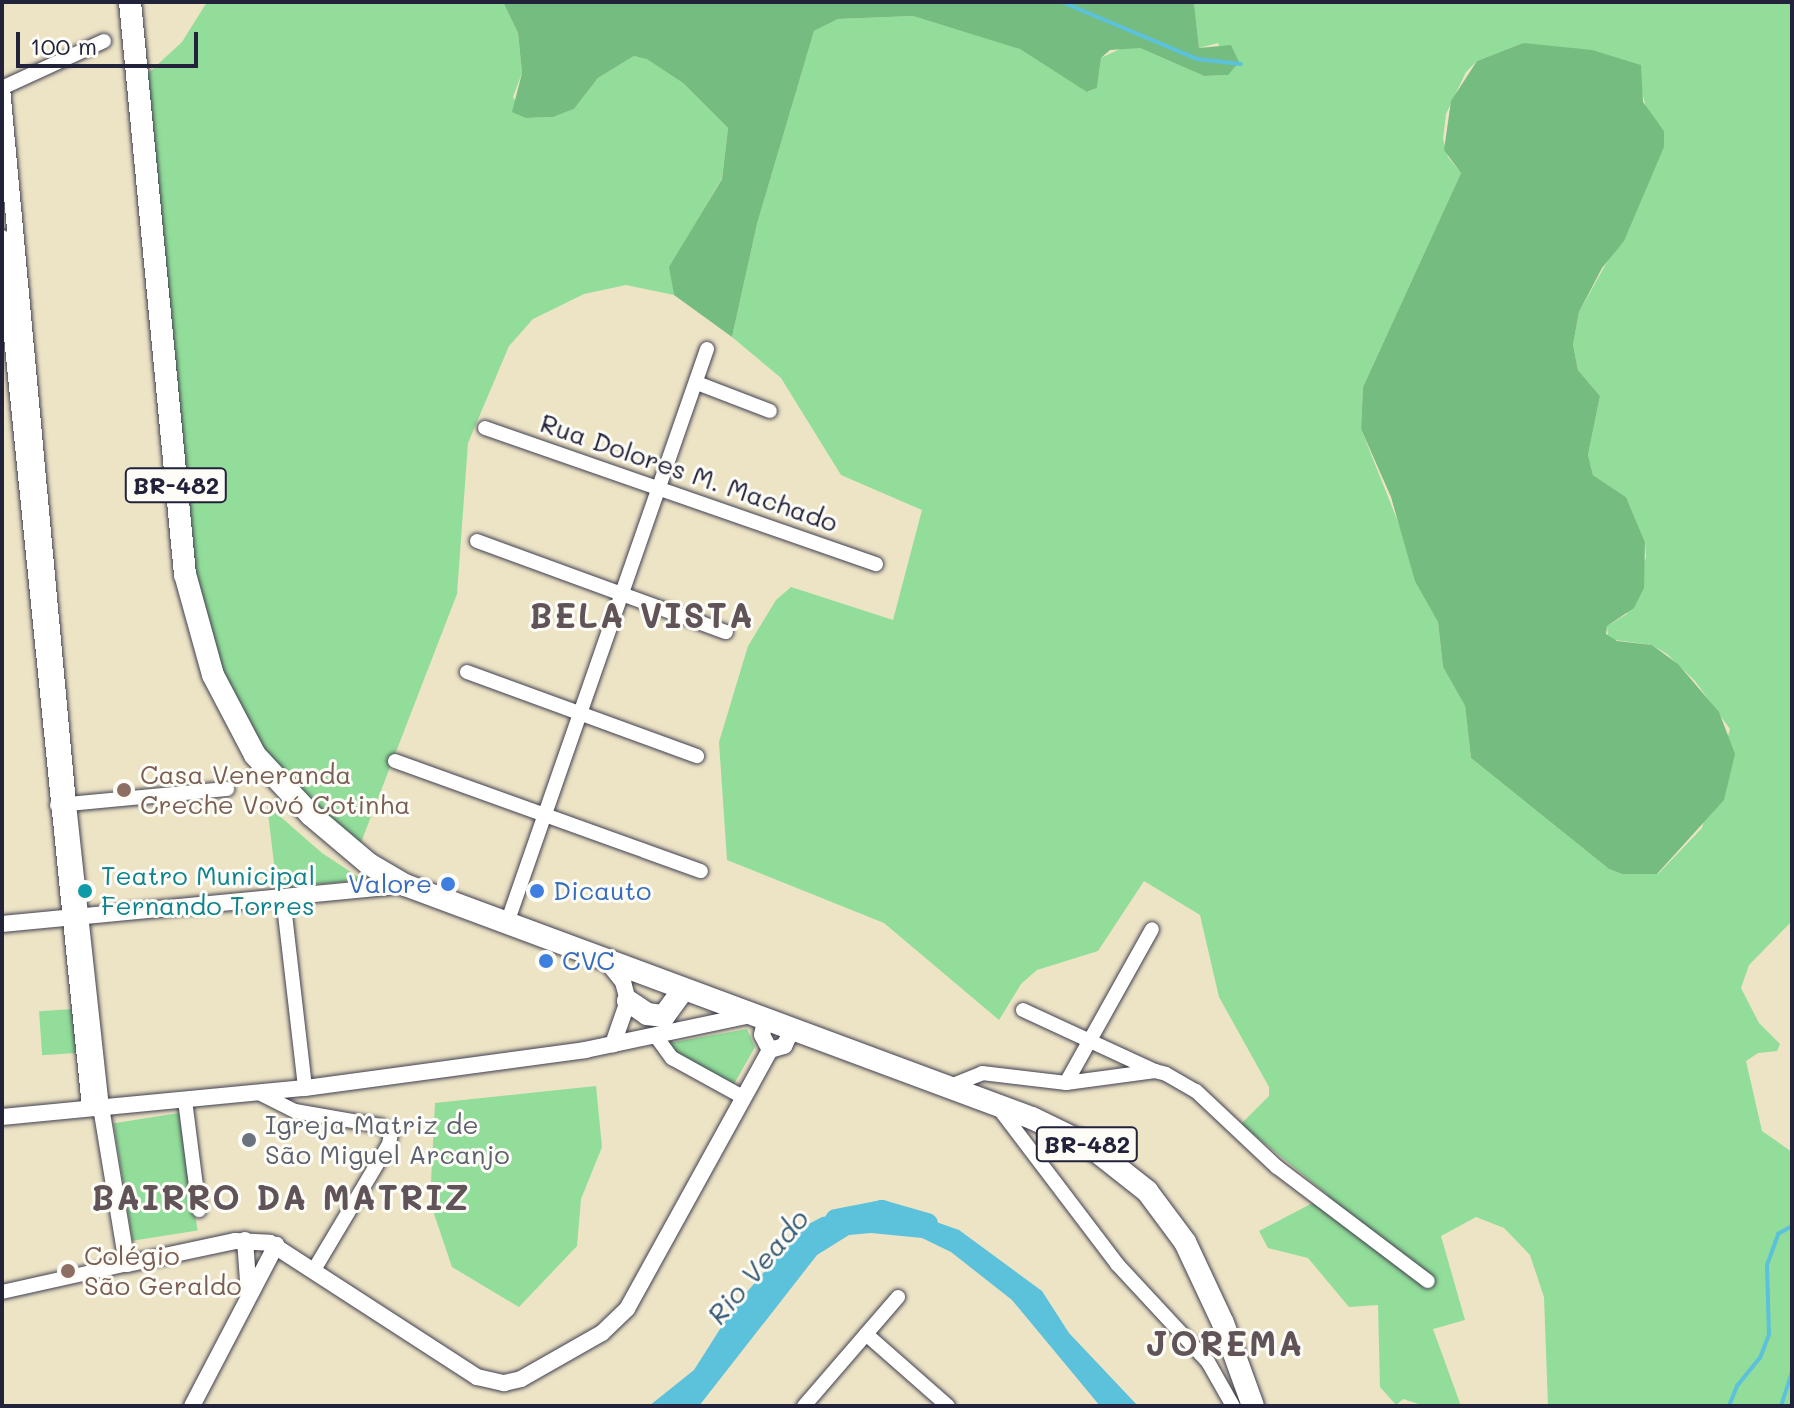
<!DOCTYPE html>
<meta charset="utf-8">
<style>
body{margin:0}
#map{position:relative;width:1794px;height:1408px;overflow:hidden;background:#ede4c6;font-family:Mali,sans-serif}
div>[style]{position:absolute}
.green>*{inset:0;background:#92dd99;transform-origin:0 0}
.forest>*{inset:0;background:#75bc81}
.water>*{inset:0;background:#5cc1da}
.stream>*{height:4px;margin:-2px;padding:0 2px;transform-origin:2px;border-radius:2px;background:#5cc1da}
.river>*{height:22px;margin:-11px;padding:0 11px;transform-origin:11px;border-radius:11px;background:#5cc1da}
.roads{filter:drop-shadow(0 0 2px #403f50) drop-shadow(0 0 2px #403f50)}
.minor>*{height:14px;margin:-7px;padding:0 7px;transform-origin:7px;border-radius:7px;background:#fff}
.tertiary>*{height:16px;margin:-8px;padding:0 8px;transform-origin:8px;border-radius:8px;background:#fff}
.trunk>*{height:22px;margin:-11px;padding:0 11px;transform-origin:11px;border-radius:11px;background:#fff}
.dots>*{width:22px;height:22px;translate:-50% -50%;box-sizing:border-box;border:4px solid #fdfcf7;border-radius:50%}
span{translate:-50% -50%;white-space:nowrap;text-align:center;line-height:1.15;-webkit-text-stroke:6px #fdfcf7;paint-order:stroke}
.shield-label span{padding:2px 6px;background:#fdfcf7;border:2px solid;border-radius:6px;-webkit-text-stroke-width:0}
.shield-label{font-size:24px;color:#22223b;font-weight:700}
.street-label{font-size:26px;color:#22223b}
.education-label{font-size:26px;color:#785e54}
.left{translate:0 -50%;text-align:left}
.culture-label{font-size:26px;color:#0d838f}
.shop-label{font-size:26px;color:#366cbe}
.right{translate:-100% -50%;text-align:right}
.worship-label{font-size:26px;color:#5b616d}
.water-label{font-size:28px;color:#365a73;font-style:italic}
.district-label{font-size:34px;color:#605458;font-weight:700;letter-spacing:2px}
.frame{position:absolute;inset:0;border:4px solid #22223b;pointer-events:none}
.scale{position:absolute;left:16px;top:32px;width:182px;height:36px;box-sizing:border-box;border:4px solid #22223b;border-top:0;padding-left:10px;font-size:24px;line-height:28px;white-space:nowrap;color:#22223b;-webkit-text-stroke:6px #fdfcf7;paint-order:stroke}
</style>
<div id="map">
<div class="green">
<i style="clip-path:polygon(207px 2px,503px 2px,518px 33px,522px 73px,513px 97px,527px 118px,553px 117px,574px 109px,598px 78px,634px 56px,647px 58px,683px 83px,728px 128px,722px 178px,670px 267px,674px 295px,626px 285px,584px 294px,533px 319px,509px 346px,468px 443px,457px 594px,360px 845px,313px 805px,250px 733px,198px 614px,143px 78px,182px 42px)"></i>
<i style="clip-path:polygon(evenodd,1194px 2px,1792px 2px,1792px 921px,1749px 965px,1741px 988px,1759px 1023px,1780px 1044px,1777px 1051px,1758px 1053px,1746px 1061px,1762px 1131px,1792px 1152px,1792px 1406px,1548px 1406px,1544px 1297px,1530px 1255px,1504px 1228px,1476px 1217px,1441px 1236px,1465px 1320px,1433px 1329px,1461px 1406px,1425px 1406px,1403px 1399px,1396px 1405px,1380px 1387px,1378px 1305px,1349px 1307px,1308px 1258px,1268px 1248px,1259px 1231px,1328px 1195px,1241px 1124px,1269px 1096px,1269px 1087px,1219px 997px,1200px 915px,1144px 881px,1098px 951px,1037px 970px,1021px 984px,999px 1020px,884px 923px,727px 860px,719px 742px,748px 646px,776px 600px,791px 587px,893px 620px,922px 510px,841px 475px,781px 378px,732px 337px,757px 224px,814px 31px,838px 19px,913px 16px,1021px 49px,1088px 92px,1097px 88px,1101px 58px,1124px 47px,1140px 48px,1204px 76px,1228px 75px,1218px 43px,1199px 48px,1194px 2px,1523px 43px,1641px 88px,1647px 112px,1664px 131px,1639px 205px,1579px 312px,1573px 345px,1578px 370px,1600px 396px,1588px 455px,1593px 475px,1626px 497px,1645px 542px,1646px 557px,1627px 614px,1607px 626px,1608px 639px,1652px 645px,1667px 654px,1695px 681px,1730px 729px,1702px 828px,1658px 874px,1622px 874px,1609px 869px,1471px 758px,1465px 706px,1443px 667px,1438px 622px,1361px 429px,1363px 387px,1461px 173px,1448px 157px,1443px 139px,1446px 114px,1466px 72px,1477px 61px,1523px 43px)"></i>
<i style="clip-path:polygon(267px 805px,322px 853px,363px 880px,277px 888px)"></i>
<i style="left:73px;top:1009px;width:44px;height:34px;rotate:86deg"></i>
<i style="clip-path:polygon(747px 1029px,755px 1047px,734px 1084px,674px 1053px,669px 1043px)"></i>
<i style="clip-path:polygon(596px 1086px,602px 1147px,581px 1199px,577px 1246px,519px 1307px,452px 1267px,430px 1202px,435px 1103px)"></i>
<i style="left:179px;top:1113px;width:119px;height:66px;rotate:81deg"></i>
</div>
<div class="forest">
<i style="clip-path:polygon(503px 2px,1194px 2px,1199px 48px,1231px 45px,1239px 62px,1228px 75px,1204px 76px,1140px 48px,1110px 50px,1101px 58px,1097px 88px,1087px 92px,1020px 49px,913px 16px,838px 19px,814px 31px,757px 224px,732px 337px,674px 295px,669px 267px,722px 179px,728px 128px,683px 83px,647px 59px,634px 56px,598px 78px,574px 109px,553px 117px,526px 118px,512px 112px,522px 73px,518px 33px)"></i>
<i style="clip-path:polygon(1523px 43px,1592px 50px,1641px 65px,1643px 102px,1664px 131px,1664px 147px,1624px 241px,1602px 268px,1579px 312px,1573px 345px,1578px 370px,1600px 396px,1588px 455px,1593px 475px,1626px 497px,1645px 542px,1644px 588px,1634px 608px,1607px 626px,1606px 634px,1617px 641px,1652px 645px,1678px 664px,1719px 712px,1735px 754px,1724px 800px,1657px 874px,1622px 874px,1609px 869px,1471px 758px,1465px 706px,1443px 667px,1438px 622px,1415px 581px,1391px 497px,1361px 429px,1363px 387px,1461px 173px,1444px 150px,1451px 101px,1477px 61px)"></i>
</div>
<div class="water">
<i style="clip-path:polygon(857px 1212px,919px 1216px,959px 1230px,1042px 1291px,1069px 1333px,1138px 1406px,1100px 1406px,1012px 1300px,951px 1252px,922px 1238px,871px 1233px,849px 1235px,817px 1255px,699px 1406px,649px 1406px,694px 1370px,734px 1307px,803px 1227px,822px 1217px)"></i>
</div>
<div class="stream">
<i style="left:1062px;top:2px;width:147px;rotate:22.9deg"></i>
<i style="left:1197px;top:59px;width:44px;rotate:6.5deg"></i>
<i style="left:1729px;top:1406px;width:22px;rotate:-68deg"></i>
<i style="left:1737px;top:1386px;width:36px;rotate:-51deg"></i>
<i style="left:1760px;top:1358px;width:26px;rotate:-69deg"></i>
<i style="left:1769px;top:1334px;width:69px;rotate:-91.7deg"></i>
<i style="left:1767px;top:1265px;width:33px;rotate:-70deg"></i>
<i style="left:1778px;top:1234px;width:16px;rotate:-30deg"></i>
<i style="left:1781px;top:1406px;width:35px;rotate:-72deg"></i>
</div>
<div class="river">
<i style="left:836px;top:1220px;width:47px;rotate:-11.1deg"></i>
<i style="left:882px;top:1211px;width:47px;rotate:16.1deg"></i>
</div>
<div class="roads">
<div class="minor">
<i style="left:4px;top:87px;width:110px;rotate:-24.7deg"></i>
<i style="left:697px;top:383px;width:78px;rotate:21deg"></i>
<i style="left:485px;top:428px;width:414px;rotate:19.2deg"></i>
<i style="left:477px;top:541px;width:265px;rotate:20.1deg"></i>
<i style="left:467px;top:672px;width:245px;rotate:20.1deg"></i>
<i style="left:395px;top:761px;width:325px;rotate:19.8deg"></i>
<i style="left:57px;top:805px;width:171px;rotate:-5.4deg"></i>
<i style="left:283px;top:897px;width:192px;rotate:83.4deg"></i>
<i style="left:506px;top:926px;width:611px;rotate:-70.79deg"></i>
<i style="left:1023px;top:1010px;width:145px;rotate:24.8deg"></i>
<i style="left:655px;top:1035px;width:29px;rotate:54deg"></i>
<i style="left:672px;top:1058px;width:81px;rotate:28.8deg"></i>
<i style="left:1066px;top:1083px;width:176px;rotate:-60.8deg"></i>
<i style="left:948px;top:1087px;width:37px;rotate:-22deg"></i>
<i style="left:982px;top:1073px;width:85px;rotate:6.8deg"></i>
<i style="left:1066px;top:1083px;width:90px;rotate:-7.7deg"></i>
<i style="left:1155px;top:1071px;width:11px;rotate:15deg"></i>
<i style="left:1166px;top:1074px;width:34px;rotate:30deg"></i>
<i style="left:1196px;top:1091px;width:111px;rotate:43.2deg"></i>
<i style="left:1277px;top:1167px;width:189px;rotate:37.1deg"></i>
<i style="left:259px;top:1093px;width:40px;rotate:26.6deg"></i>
<i style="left:295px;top:1111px;width:87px;rotate:9.9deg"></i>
<i style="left:381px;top:1126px;width:12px;rotate:31deg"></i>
<i style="left:391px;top:1132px;width:12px;rotate:99deg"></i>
<i style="left:389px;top:1144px;width:144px;rotate:120.8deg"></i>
<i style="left:185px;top:1100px;width:111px;rotate:82.7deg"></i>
<i style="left:998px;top:1107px;width:197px;rotate:52.8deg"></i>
<i style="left:1117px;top:1264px;width:134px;rotate:47.1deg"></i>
<i style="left:1208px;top:1362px;width:51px;rotate:60.4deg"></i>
<i style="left:2px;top:1292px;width:128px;rotate:-12.6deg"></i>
<i style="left:866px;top:1334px;width:109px;rotate:41.3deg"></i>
<i style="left:804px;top:1406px;width:144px;rotate:-49.2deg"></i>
</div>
<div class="tertiary">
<i style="left:2px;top:88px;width:719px;rotate:84.73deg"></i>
<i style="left:68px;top:804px;width:305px;rotate:83.8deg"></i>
<i style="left:101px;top:1107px;width:159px;rotate:80.6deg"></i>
<i style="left:127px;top:1264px;width:110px;rotate:-12deg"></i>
<i style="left:235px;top:1241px;width:35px;rotate:3deg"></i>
<i style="left:270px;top:1243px;width:247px;rotate:32.9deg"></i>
<i style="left:477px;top:1377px;width:28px;rotate:13deg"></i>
<i style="left:504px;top:1383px;width:17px;rotate:-13deg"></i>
<i style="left:521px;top:1379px;width:93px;rotate:-29.6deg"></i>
<i style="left:602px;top:1333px;width:35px;rotate:-44deg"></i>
<i style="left:627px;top:1309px;width:296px;rotate:-61.1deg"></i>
<i style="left:2px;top:238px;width:874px;rotate:84.22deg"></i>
<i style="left:2px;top:924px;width:405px;rotate:-5.5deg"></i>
<i style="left:607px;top:962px;width:26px;rotate:51deg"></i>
<i style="left:623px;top:982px;width:20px;rotate:75deg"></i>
<i style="left:628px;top:1001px;width:46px;rotate:109.2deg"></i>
<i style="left:765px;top:1020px;width:15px;rotate:101deg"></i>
<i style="left:762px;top:1035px;width:17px;rotate:62deg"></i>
<i style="left:770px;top:1050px;width:15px;rotate:-16deg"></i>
<i style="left:784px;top:1046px;width:18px;rotate:-63deg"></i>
<i style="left:2px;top:1117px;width:304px;rotate:-5.5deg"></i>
<i style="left:305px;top:1088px;width:283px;rotate:-7.7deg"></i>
<i style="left:585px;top:1050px;width:170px;rotate:-11.9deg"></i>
<i style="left:245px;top:1240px;width:54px;rotate:85.8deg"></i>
<i style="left:192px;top:1406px;width:182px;rotate:-62.4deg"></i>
</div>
<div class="trunk">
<i style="left:130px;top:2px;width:575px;rotate:84.51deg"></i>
<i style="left:185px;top:574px;width:105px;rotate:74.5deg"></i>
<i style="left:213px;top:675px;width:90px;rotate:62.3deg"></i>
<i style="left:255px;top:755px;width:82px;rotate:47deg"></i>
<i style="left:311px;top:815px;width:76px;rotate:40.2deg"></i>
<i style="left:369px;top:864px;width:42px;rotate:30.3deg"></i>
<i style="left:405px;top:885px;width:669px;rotate:20.39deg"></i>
<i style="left:1032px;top:1118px;width:64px;rotate:25.8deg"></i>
<i style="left:1090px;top:1146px;width:73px;rotate:38.3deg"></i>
<i style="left:1147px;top:1191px;width:64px;rotate:53.3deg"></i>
<i style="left:1185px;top:1242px;width:89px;rotate:64.9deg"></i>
<i style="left:1223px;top:1323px;width:88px;rotate:70.1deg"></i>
<i style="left:628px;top:1001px;width:23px;rotate:34deg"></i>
<i style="left:647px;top:1014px;width:17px;rotate:7deg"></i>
<i style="left:664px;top:1016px;width:31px;rotate:-54deg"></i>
</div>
</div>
<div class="dots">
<i style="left:124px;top:790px;background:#8d6e63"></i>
<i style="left:448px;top:884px;background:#3f7fe0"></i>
<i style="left:85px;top:891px;background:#0f9aa8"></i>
<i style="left:537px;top:891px;background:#3f7fe0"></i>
<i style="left:546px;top:961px;background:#3f7fe0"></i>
<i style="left:249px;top:1140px;background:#6b7280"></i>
<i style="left:68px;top:1271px;background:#8d6e63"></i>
</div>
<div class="shield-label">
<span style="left:176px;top:485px">BR-482</span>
<span style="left:1087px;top:1144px">BR-482</span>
</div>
<div class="street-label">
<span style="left:689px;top:473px;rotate:19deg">Rua Dolores M. Machado</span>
</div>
<div class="education-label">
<span class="left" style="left:140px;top:790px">Casa Veneranda<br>Creche Vovó Cotinha</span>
<span class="left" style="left:84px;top:1271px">Colégio<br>São Geraldo</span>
</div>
<div class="culture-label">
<span class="left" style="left:101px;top:891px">Teatro Municipal<br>Fernando Torres</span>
</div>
<div class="shop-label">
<span class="right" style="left:432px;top:884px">Valore</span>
<span class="left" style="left:553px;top:891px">Dicauto</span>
<span class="left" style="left:562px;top:961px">CVC</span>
</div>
<div class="worship-label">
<span class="left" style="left:265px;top:1140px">Igreja Matriz de<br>São Miguel Arcanjo</span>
</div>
<div class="water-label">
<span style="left:757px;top:1266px;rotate:-50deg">Rio Veado</span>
</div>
<div class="district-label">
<span style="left:642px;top:615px">BELA VISTA</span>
<span style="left:281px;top:1197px">BAIRRO DA MATRIZ</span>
<span style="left:1225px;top:1343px">JOREMA</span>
</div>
<div class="frame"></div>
<div class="scale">100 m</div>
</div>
